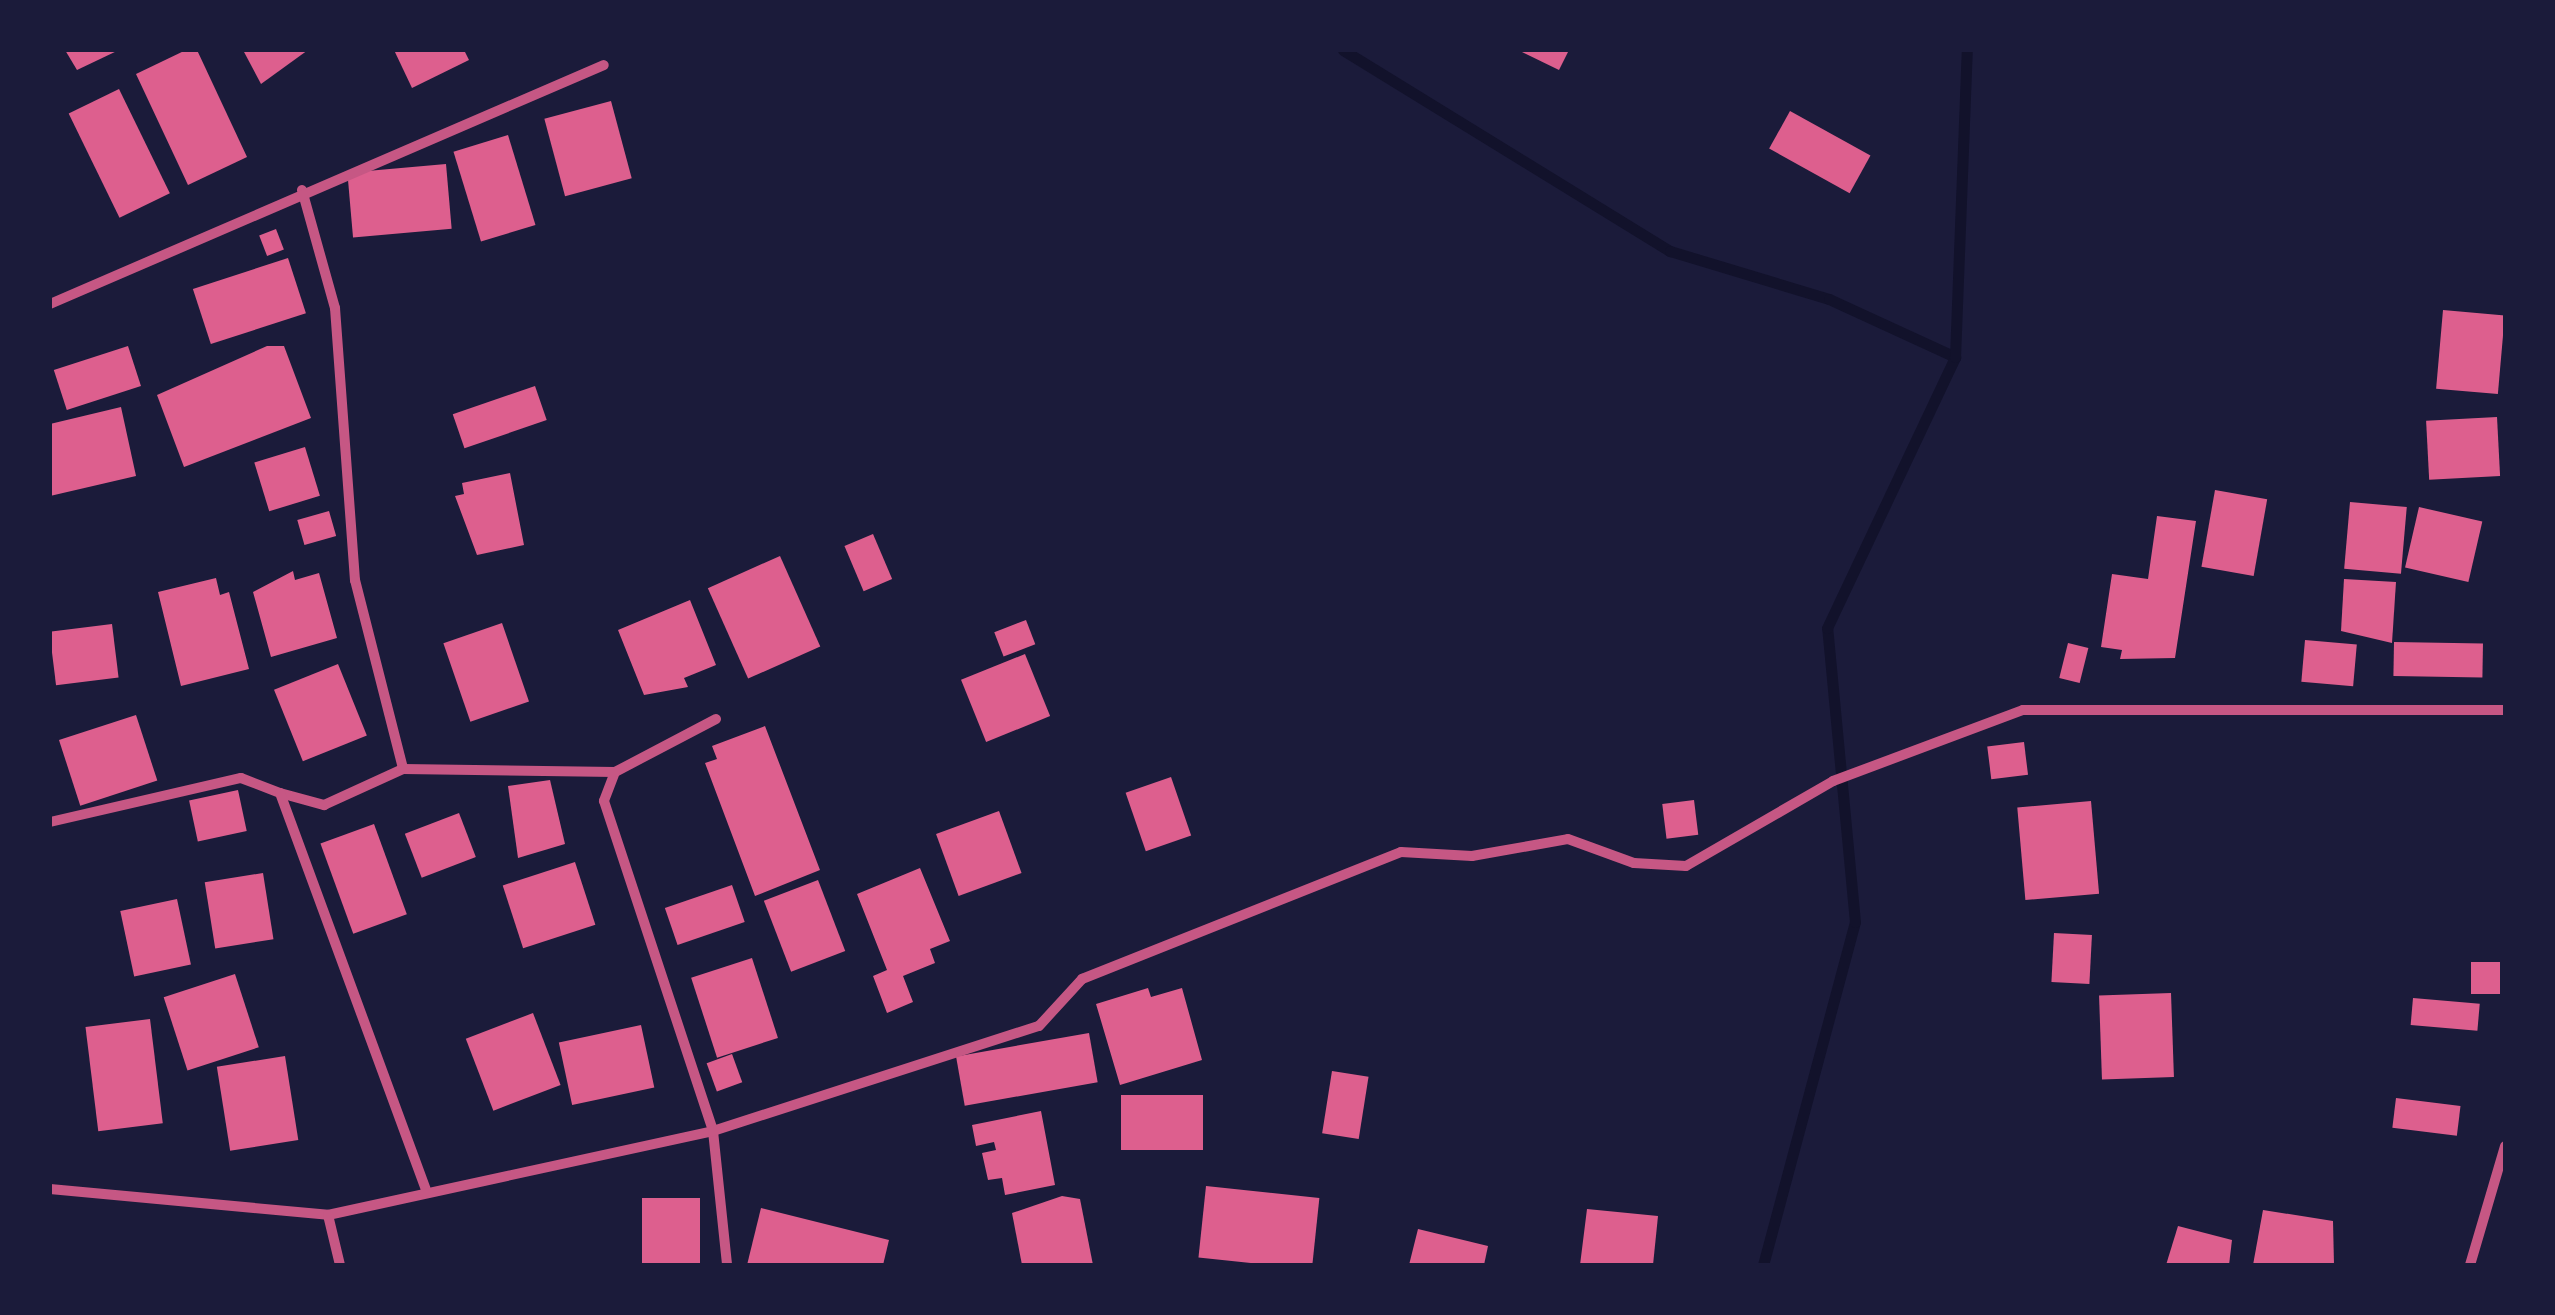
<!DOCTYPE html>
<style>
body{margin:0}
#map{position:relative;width:2555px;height:1315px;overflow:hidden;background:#1b1b3a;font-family:"Nunito Sans",sans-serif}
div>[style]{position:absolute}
.stream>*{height:11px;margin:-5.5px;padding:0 5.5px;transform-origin:5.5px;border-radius:5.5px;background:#12122b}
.building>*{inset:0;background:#dd5f8e;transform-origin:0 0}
.minor>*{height:10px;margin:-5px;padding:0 5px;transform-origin:5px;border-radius:5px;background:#c65784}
span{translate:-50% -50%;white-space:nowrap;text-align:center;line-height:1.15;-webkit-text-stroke:8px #1b1b3a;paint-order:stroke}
.frame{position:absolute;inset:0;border:52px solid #1b1b3a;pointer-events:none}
</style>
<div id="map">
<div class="stream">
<i style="left:1343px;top:50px;width:384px;rotate:31.6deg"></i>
<i style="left:1670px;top:251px;width:166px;rotate:16.8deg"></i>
<i style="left:1829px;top:299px;width:139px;rotate:24.7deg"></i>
<i style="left:1763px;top:1265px;width:355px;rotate:-75deg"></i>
<i style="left:1855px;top:922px;width:295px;rotate:-95.4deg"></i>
<i style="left:1827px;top:628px;width:300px;rotate:-64.7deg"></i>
<i style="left:1955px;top:357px;width:307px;rotate:-87.8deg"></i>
</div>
<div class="building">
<i style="clip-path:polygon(65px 50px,119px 50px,77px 70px)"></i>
<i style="clip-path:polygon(186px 50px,197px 50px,247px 157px,188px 185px,136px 74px)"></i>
<i style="clip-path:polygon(243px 50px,308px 50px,261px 84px)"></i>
<i style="clip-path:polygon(394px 50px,464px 50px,469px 60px,412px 88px)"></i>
<i style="clip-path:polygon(1518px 50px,1569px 50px,1559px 70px)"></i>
<i style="left:119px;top:89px;width:116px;height:56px;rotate:64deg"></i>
<i style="left:611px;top:101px;width:80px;height:69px;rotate:75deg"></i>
<i style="left:1790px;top:111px;width:92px;height:43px;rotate:29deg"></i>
<i style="left:508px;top:135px;width:94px;height:57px;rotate:73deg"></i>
<i style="left:446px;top:164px;width:65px;height:99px;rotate:85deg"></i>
<i style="left:276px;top:229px;width:22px;height:18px;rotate:69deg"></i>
<i style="left:288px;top:258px;width:58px;height:100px;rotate:72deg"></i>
<i style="left:2443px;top:310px;width:62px;height:79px;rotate:5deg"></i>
<i style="left:128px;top:346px;width:42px;height:78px;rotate:72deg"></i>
<i style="clip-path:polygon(267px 346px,284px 346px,311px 418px,184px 467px,157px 395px)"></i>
<i style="left:535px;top:386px;width:36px;height:87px;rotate:71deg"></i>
<i style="clip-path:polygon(121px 407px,136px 476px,50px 496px,50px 424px)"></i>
<i style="left:2497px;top:417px;width:59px;height:71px;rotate:87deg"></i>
<i style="left:305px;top:447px;width:51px;height:53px;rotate:73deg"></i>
<i style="clip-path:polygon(510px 473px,524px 545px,477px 555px,455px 496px,464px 494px,462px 483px)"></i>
<i style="left:2215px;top:490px;width:53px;height:78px;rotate:10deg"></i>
<i style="left:2350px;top:502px;width:57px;height:67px;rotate:5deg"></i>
<i style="left:2419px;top:507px;width:65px;height:62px;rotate:13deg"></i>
<i style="left:329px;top:511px;width:26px;height:33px;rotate:74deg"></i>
<i style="clip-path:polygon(2157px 516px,2196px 521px,2175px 658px,2120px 659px,2122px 650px,2101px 647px,2112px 574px,2148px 579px)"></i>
<i style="left:873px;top:534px;width:49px;height:31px;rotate:67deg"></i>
<i style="left:780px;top:556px;width:99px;height:79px;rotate:66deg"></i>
<i style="clip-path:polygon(293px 571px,295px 580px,319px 573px,337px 638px,271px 657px,253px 592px)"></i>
<i style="clip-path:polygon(216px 578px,220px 595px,229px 592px,249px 669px,181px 686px,158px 592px)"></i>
<i style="clip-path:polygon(2344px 579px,2396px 582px,2392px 643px,2341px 631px)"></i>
<i style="clip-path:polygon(690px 600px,716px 665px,684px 678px,688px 687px,644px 695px,618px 630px)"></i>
<i style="left:1026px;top:620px;width:26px;height:34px;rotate:69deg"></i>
<i style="left:502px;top:623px;width:83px;height:62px;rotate:71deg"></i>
<i style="left:112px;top:624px;width:54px;height:63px;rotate:83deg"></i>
<i style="left:2305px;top:640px;width:52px;height:42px;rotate:5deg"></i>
<i style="left:2394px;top:642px;width:89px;height:34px;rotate:1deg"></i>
<i style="left:2068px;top:643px;width:21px;height:36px;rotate:14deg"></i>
<i style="left:1025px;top:654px;width:67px;height:69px;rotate:68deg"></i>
<i style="left:338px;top:664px;width:77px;height:69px;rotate:68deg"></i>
<i style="left:136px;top:715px;width:69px;height:81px;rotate:72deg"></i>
<i style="clip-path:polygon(765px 726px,820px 870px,755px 896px,705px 763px,717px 759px,712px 746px)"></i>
<i style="left:2024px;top:742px;width:33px;height:37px;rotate:83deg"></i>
<i style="left:1171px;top:777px;width:62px;height:48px;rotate:71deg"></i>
<i style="clip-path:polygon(550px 780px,565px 844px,518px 858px,508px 786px)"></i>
<i style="left:238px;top:790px;width:42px;height:50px;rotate:78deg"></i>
<i style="left:1694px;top:800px;width:35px;height:32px;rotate:83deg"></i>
<i style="left:2091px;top:801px;width:93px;height:74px;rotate:85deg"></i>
<i style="left:999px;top:811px;width:66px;height:67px;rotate:70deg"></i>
<i style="left:459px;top:813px;width:47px;height:58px;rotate:69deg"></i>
<i style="left:374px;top:824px;width:96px;height:57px;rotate:70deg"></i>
<i style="left:575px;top:862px;width:66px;height:76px;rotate:72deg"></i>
<i style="clip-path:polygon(920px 868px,950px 941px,930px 949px,935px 963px,903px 976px,913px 1002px,887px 1013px,873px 976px,887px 970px,857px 894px)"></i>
<i style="left:263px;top:873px;width:67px;height:59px;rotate:81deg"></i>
<i style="left:818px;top:880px;width:76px;height:58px;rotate:69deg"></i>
<i style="left:732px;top:885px;width:39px;height:71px;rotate:71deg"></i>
<i style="left:177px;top:899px;width:67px;height:58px;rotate:78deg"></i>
<i style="left:2054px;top:933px;width:38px;height:49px;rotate:3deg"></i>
<i style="left:752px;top:958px;width:84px;height:64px;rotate:72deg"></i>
<i style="left:2500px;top:962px;width:32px;height:29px;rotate:90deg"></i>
<i style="left:235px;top:974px;width:77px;height:75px;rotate:72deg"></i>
<i style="clip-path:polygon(1148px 988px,1151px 997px,1182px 988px,1202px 1060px,1120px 1085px,1096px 1004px)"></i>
<i style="left:2171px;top:993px;width:84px;height:72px;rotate:88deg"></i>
<i style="left:2413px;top:998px;width:67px;height:27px;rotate:5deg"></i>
<i style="left:533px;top:1013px;width:77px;height:72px;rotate:69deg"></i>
<i style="left:150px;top:1019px;width:105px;height:65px;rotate:83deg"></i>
<i style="left:641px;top:1025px;width:64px;height:84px;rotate:78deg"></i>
<i style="left:1089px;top:1033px;width:50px;height:135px;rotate:80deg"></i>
<i style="left:732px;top:1054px;width:30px;height:27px;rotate:70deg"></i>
<i style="left:285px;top:1056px;width:85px;height:69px;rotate:81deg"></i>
<i style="left:1332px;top:1071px;width:37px;height:63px;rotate:9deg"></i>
<i style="left:1121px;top:1095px;width:82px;height:55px"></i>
<i style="left:2396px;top:1098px;width:65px;height:30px;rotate:7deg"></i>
<i style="clip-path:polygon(1041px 1111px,1055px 1185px,1005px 1195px,1002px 1178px,988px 1180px,982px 1153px,996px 1150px,994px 1142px,976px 1146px,972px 1125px)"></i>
<i style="left:1206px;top:1186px;width:114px;height:72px;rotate:6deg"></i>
<i style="clip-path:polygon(1062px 1196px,1080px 1199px,1093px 1265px,1022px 1265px,1012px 1213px)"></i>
<i style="left:642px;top:1198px;width:58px;height:67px"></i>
<i style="clip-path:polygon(761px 1208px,889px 1240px,883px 1265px,747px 1265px)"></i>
<i style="clip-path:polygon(1587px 1209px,1658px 1216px,1653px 1265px,1580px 1265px)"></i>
<i style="clip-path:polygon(2263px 1210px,2333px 1221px,2334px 1265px,2253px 1265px)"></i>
<i style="clip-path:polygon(2178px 1226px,2232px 1240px,2229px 1265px,2166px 1265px)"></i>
<i style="clip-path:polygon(1418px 1229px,1488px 1246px,1484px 1265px,1409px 1265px)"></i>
</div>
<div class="minor">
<i style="left:302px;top:190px;width:123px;rotate:74.4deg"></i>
<i style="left:335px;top:308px;width:273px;rotate:85.8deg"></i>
<i style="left:355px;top:580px;width:195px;rotate:75.7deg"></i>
<i style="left:50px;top:304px;width:603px;rotate:-23.34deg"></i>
<i style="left:716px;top:719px;width:114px;rotate:152.3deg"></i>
<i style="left:615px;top:772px;width:31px;rotate:111deg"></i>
<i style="left:604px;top:801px;width:348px;rotate:71.7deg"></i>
<i style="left:713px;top:1131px;width:135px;rotate:84deg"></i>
<i style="left:280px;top:793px;width:46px;rotate:15.3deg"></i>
<i style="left:324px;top:805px;width:87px;rotate:-24.5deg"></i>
<i style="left:403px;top:769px;width:212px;rotate:0.8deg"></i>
<i style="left:50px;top:822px;width:196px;rotate:-13deg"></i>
<i style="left:241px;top:778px;width:42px;rotate:21deg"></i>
<i style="left:280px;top:793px;width:421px;rotate:69.8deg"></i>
<i style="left:50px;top:1189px;width:279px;rotate:5.3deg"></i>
<i style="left:328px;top:1215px;width:394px;rotate:-12.3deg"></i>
<i style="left:713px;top:1131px;width:342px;rotate:-17.9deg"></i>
<i style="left:1039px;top:1026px;width:64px;rotate:-47.5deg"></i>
<i style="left:1082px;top:979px;width:343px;rotate:-21.7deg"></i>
<i style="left:1401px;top:852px;width:71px;rotate:3.2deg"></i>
<i style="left:1472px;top:856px;width:97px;rotate:-10deg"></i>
<i style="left:1568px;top:839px;width:70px;rotate:20deg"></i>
<i style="left:1634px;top:863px;width:52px;rotate:3.3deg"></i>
<i style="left:1686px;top:866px;width:170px;rotate:-30deg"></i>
<i style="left:1833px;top:781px;width:203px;rotate:-20.5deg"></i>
<i style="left:2023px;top:710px;width:482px"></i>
<i style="left:328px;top:1215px;width:51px;rotate:76.5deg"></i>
<i style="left:2470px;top:1265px;width:124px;rotate:-73.6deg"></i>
</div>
<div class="frame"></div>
</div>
